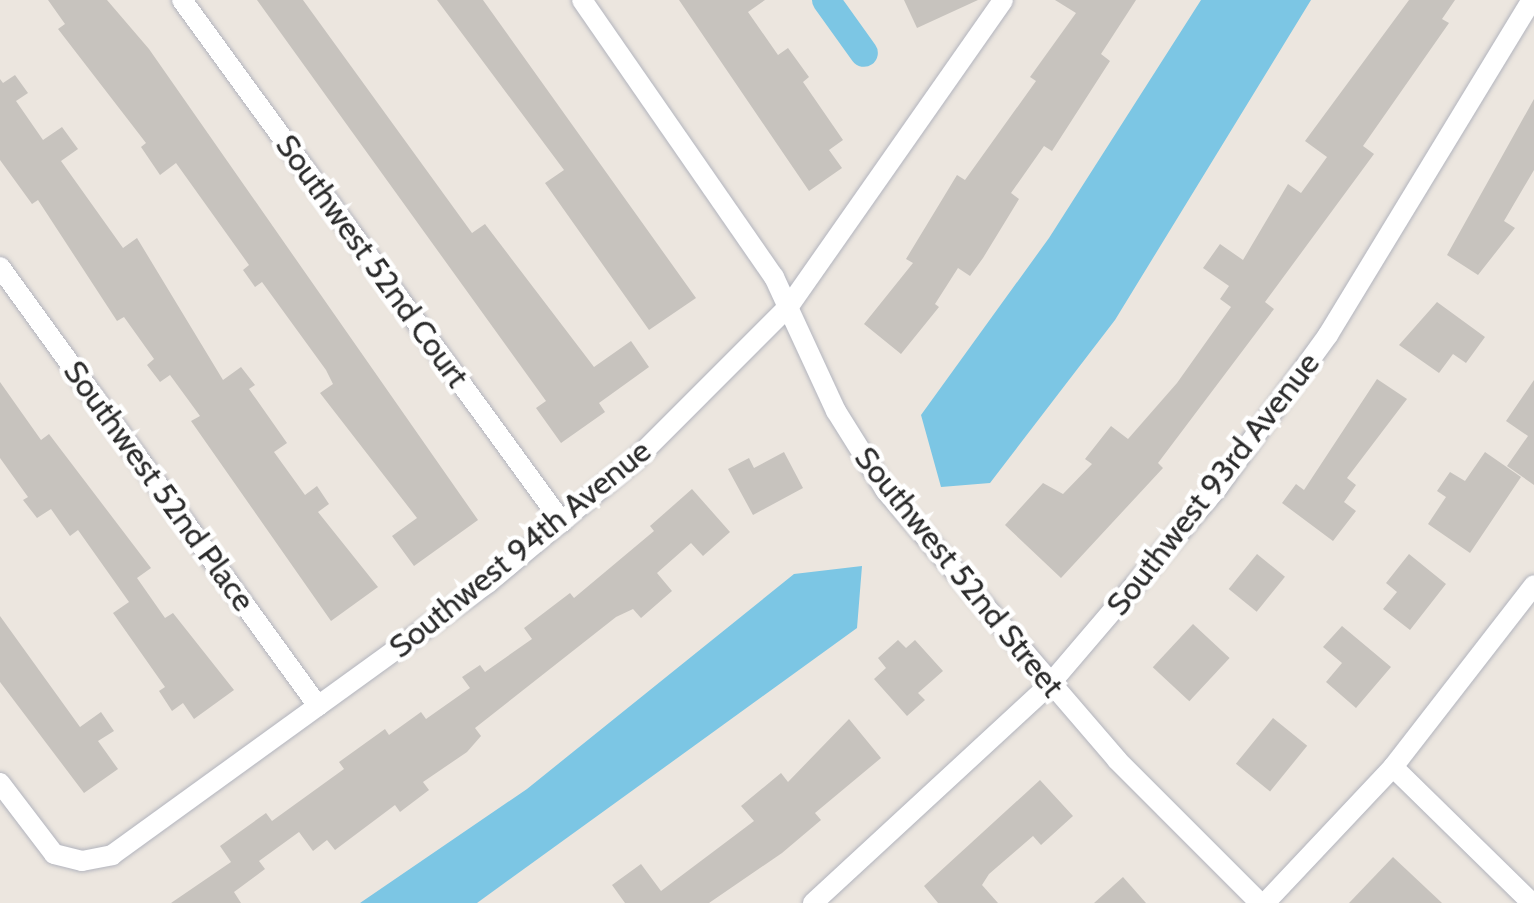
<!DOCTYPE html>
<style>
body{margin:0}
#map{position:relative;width:1534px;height:903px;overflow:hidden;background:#ece6df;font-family:Cabin,sans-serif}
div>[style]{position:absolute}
.water>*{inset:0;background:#7cc6e4}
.canal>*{height:28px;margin:-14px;padding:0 14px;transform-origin:14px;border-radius:14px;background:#7cc6e4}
.building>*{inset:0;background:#c7c3be;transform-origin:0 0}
.roads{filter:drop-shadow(0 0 2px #b2b4bd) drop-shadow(0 0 2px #b2b4bd)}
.minor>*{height:20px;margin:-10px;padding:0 10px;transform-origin:10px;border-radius:10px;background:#fff}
span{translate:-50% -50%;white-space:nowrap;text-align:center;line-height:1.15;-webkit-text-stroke:9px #fff;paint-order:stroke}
.street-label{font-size:32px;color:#2b2b2b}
</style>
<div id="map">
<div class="water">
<i style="clip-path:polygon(1201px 0,1311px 0,1115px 320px,990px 483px,941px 487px,921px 415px,1049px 238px)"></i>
<i style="clip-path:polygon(862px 566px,857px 628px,477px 903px,360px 903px,527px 789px,794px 574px)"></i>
</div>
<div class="canal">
<i style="left:826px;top:0;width:65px;rotate:54.4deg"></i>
</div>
<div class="building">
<i style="clip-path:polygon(48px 0,107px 0,149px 49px,478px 520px,414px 566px,392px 536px,417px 518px,320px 393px,333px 384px,326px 370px,262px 282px,255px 287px,243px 270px,249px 265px,176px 163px,160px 175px,141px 147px,146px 143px,58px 29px,65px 24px)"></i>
<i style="clip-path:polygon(257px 0,303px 0,472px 233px,485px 224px,594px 367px,631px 341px,649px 367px,599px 403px,605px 412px,561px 443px,536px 408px,546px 401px)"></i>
<i style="clip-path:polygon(437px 0,483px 0,696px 298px,649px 330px,545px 183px,564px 170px)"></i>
<i style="clip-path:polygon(679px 0,765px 0,748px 12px,778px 55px,788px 48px,809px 77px,803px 82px,843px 140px,829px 150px,842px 168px,809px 191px)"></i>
<i style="clip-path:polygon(904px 0,978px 0,917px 28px)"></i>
<i style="clip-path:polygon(1055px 0,1136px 0,1101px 54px,1110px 61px,1052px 151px,1044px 146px,1011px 193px,1019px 199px,983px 258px,970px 276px,958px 268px,935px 304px,939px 307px,901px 354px,864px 324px,913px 263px,906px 259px,957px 175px,965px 180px,1036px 81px,1030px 77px,1076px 13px)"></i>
<i style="clip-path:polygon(1409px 0,1455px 0,1442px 19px,1449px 23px,1363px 146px,1374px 154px,1265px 302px,1274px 309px,1158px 463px,1163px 468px,1061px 578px,1005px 525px,1043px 483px,1063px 494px,1092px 464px,1085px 459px,1111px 426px,1128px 439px,1177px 383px,1231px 307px,1220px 299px,1229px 286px,1203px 268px,1220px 244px,1243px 260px,1288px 184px,1301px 193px,1327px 157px,1305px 141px)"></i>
<i style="clip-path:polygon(15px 75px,28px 93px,16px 101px,43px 140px,62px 127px,78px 149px,61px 161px,123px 248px,137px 238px,223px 380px,241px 367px,255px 385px,249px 389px,287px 443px,274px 452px,305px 495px,317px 486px,329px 504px,318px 512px,378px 587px,331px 621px,191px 421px,200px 416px,170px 375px,160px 382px,147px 365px,154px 359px,124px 317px,117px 321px,38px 200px,32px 204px,0 160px,0 79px,3px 83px)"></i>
<i style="clip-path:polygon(1534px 99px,1534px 170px,1504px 221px,1515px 228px,1478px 275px,1447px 255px)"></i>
<i style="clip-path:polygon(1437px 302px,1485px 337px,1466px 363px,1453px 354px,1439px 373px,1399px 345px)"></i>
<i style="clip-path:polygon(1377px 379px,1407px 399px,1347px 478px,1356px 485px,1344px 502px,1356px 511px,1333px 541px,1282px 503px,1296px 484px,1304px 490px)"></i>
<i style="clip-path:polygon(1534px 380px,1534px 485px,1507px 466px,1528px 436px,1506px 421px)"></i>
<i style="clip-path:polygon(0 382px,41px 440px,49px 434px,151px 568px,137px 578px,165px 618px,173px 613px,234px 690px,194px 719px,183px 703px,172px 711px,159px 691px,165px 687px,113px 613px,129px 602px,78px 530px,70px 536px,51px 509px,37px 518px,23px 500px,28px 497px,0 458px)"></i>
<i style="clip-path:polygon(784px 452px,803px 488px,753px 515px,728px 469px,749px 458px,754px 468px)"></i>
<i style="clip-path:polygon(1485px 452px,1521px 477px,1470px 553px,1428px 524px,1446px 497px,1437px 491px,1450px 472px,1465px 481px)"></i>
<i style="clip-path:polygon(692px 489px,730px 532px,703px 556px,691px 543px,657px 573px,672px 591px,641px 618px,633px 609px,616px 617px,475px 728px,481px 736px,467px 752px,423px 782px,429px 790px,400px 812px,395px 805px,335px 850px,327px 840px,313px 851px,299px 832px,259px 861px,265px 869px,234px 892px,241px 903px,171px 903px,231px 862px,220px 846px,266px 813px,272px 821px,344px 769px,339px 762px,385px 729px,389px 735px,421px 712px,426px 719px,470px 688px,462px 677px,480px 665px,485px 672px,532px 639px,524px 628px,570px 593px,574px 598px,654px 531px,650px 526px)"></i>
<i style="left:1257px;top:554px;width:36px;height:45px;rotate:39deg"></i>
<i style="clip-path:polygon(1409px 554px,1446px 584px,1410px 630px,1383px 609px,1397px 592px,1386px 583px)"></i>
<i style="clip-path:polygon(0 616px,80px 727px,101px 712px,114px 731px,98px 741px,118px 769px,84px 793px,0 682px)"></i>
<i style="left:1193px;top:624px;width:50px;height:59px;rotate:43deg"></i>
<i style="clip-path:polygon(1342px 626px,1391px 667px,1356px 708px,1326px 682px,1342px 663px,1323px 647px)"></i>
<i style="clip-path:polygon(898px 640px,906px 648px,915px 640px,943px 671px,918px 693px,925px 700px,907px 716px,874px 679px,886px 668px,878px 658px)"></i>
<i style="left:1273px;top:718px;width:44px;height:59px;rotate:39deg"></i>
<i style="clip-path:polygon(849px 719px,881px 758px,815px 813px,821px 820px,782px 853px,709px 903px,625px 903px,612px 885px,641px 864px,661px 891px,754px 821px,741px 806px,781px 773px,788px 782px)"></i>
<i style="clip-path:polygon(1040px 780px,1073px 816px,1041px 845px,1033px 836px,989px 874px,982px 885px,998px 903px,938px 903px,924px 886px)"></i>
<i style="clip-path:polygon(1393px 857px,1442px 903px,1349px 903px)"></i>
<i style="clip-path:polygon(1123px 877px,1146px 903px,1094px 903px)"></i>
</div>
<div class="roads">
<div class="minor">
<i style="left:182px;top:0;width:646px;rotate:53.95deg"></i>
<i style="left:582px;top:0;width:337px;rotate:55.3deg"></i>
<i style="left:774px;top:277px;width:148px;rotate:65.2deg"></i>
<i style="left:836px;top:411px;width:94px;rotate:58deg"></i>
<i style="left:886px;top:491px;width:355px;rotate:49.3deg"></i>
<i style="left:1117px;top:760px;width:202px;rotate:45deg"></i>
<i style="left:0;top:267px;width:542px;rotate:54.08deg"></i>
<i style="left:1393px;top:767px;width:194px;rotate:44.4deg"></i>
<i style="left:0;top:783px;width:89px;rotate:52.7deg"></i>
<i style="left:54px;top:854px;width:29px;rotate:14deg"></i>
<i style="left:82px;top:861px;width:31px;rotate:-11deg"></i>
<i style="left:112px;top:855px;width:464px;rotate:-35.9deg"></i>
<i style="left:488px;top:583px;width:192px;rotate:-39.9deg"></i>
<i style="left:635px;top:460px;width:218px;rotate:-45deg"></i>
<i style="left:789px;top:306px;width:373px;rotate:-55deg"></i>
<i style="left:813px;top:903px;width:323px;rotate:-42.7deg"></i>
<i style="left:1050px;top:684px;width:259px;rotate:-49.5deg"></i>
<i style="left:1218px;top:487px;width:188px;rotate:-54.1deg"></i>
<i style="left:1328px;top:335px;width:392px;rotate:-58.7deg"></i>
<i style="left:1265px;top:903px;width:187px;rotate:-46.7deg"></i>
<i style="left:1393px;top:767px;width:230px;rotate:-52.2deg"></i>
</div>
</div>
<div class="street-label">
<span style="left:372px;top:261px;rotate:54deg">Southwest 52nd Court</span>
<span style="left:1213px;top:484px;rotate:-52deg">Southwest 93rd Avenue</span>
<span style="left:159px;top:486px;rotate:54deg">Southwest 52nd Place</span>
<span style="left:520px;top:549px;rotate:-39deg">Southwest 94th Avenue</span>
<span style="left:959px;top:572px;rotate:51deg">Southwest 52nd Street</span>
</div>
</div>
